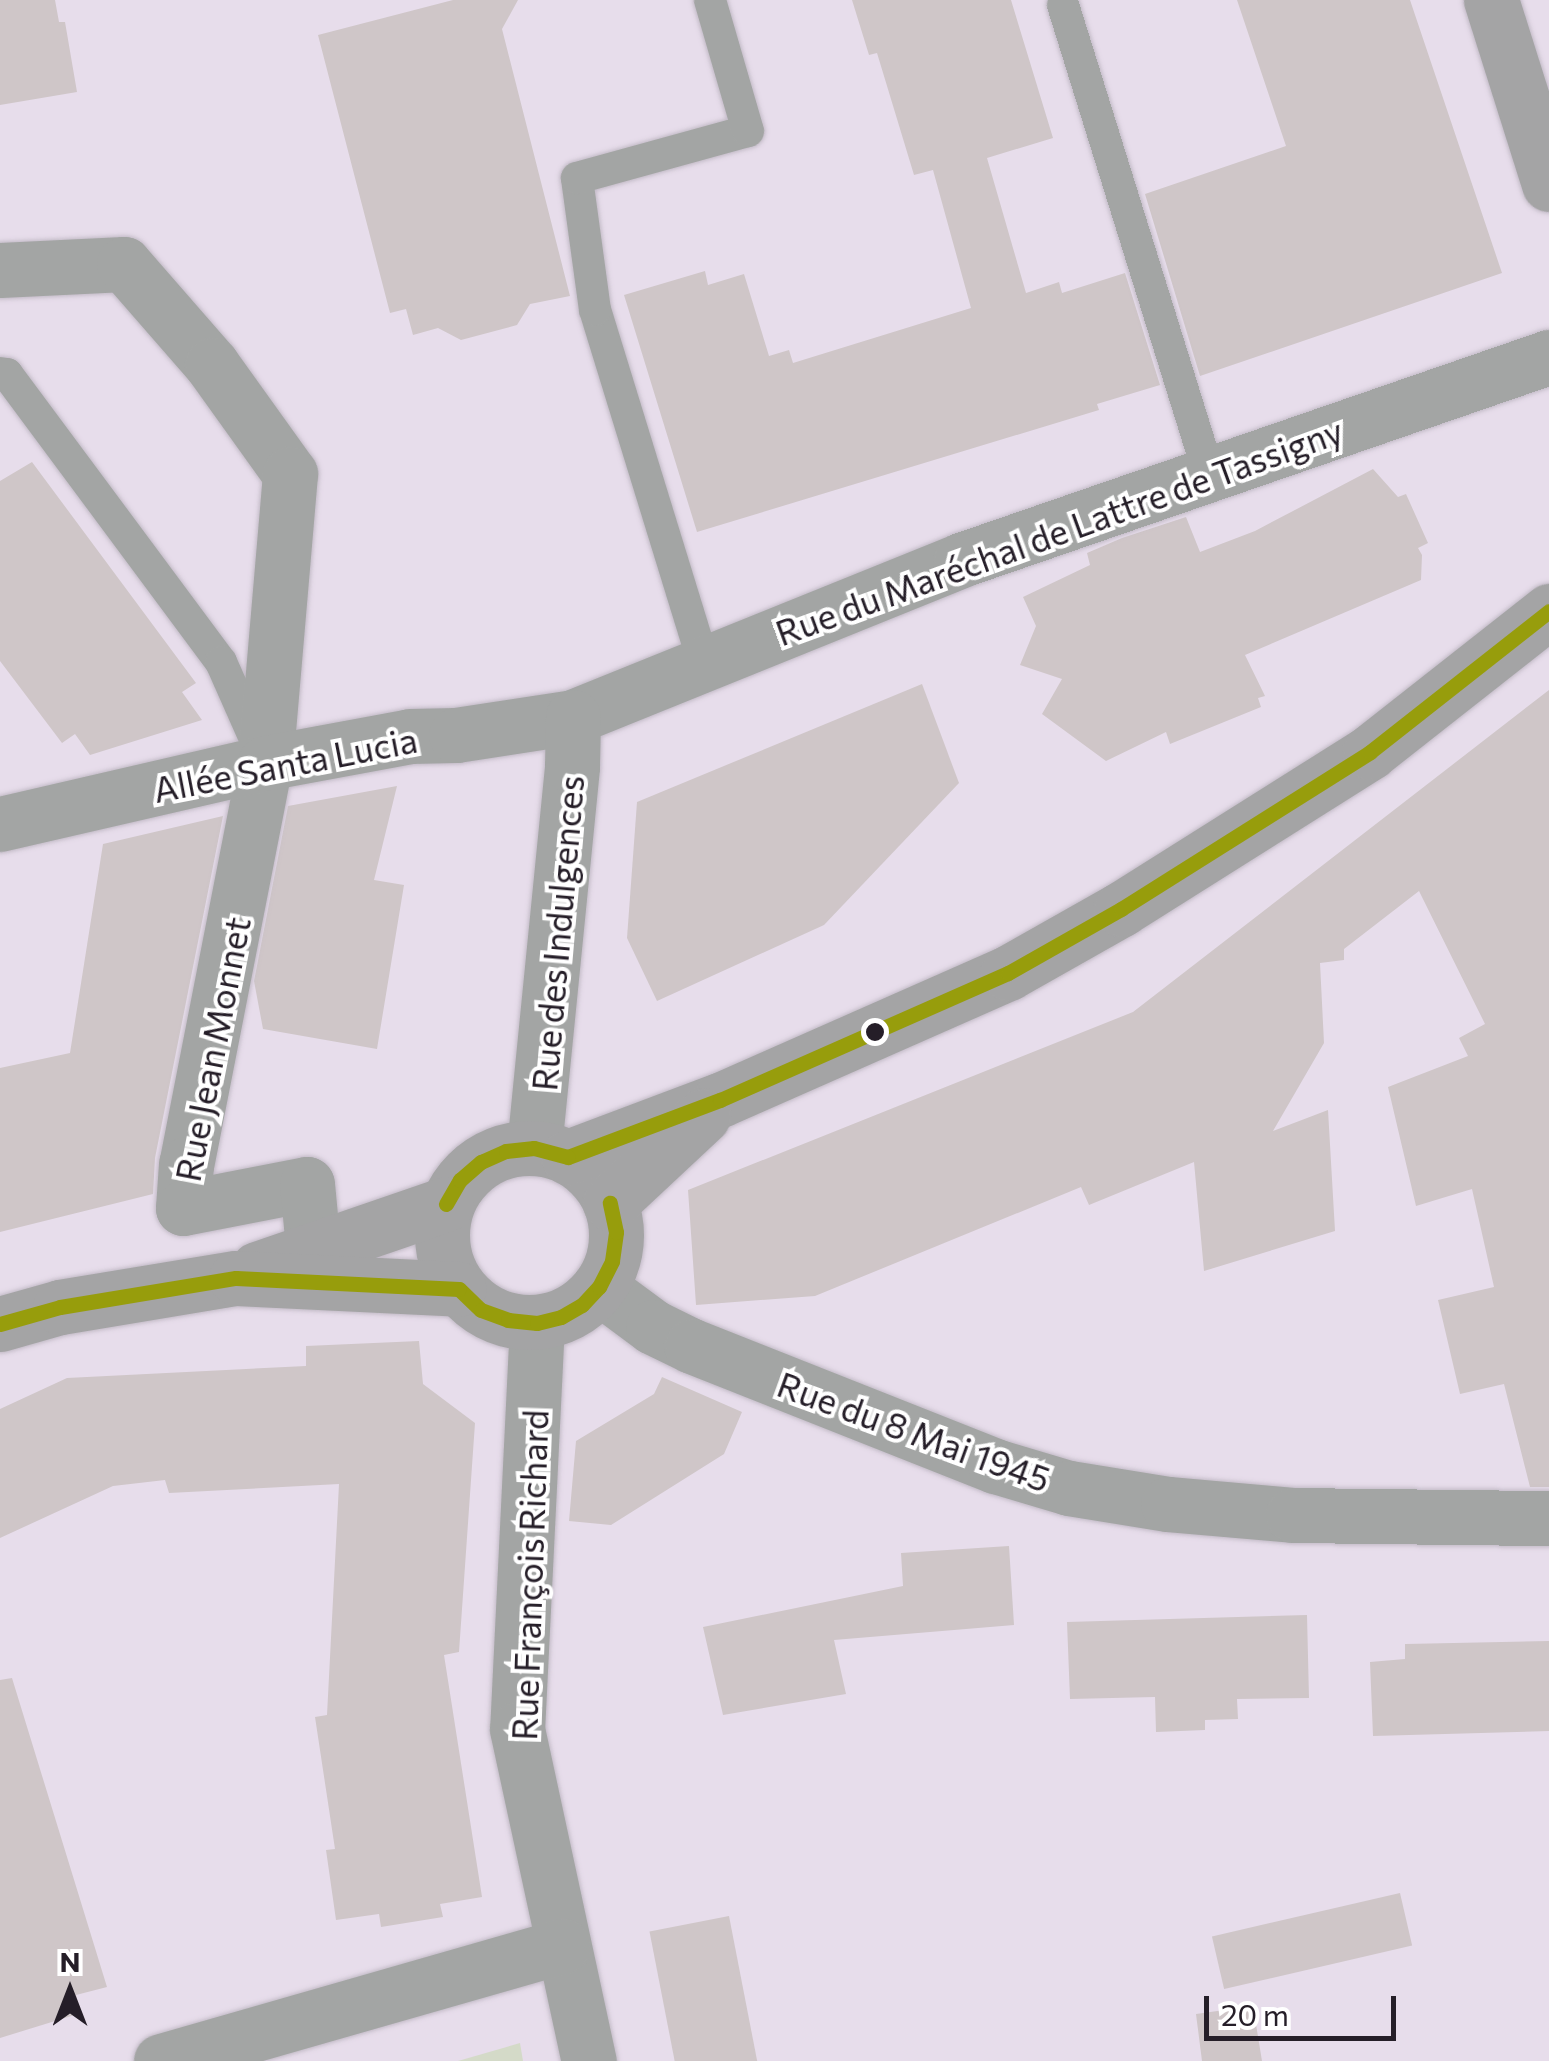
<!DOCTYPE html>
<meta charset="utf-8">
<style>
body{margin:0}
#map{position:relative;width:1549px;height:2061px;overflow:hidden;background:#e7ddeb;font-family:Commissioner,sans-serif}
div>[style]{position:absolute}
.green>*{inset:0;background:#d4dac8}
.building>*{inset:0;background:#cfc6c8;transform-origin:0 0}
.roads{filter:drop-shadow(0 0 2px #c3bbc7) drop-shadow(0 0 2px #c3bbc7)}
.lane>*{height:32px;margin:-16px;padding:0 16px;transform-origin:16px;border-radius:16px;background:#a3a5a4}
.street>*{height:55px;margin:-27.5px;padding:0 27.5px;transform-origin:27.5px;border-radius:27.5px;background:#a3a5a4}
.secondary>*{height:55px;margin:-27.5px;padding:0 27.5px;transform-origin:27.5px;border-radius:27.5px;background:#a4a4a5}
.secondary>.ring{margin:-27.5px;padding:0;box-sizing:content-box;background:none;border:55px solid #a4a4a5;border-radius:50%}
.bus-1>*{height:15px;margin:-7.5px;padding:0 7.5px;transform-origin:7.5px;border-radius:7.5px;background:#979d0c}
.dots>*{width:28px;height:28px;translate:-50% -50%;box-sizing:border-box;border:5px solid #fff;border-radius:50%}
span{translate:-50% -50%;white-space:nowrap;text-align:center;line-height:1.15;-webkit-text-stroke:8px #fff;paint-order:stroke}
.street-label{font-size:35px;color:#251e28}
.north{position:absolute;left:20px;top:1941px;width:100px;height:100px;-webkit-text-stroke:8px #fff;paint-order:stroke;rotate:0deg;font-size:28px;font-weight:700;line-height:40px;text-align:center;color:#251e28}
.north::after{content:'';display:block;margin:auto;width:35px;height:45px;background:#251e28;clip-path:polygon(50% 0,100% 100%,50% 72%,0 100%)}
.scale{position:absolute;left:1204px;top:1996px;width:192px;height:45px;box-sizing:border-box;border:5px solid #251e28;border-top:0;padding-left:12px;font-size:30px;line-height:35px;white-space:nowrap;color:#251e28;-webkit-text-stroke:8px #fff;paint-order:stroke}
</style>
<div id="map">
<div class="green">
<i style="clip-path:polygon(520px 2043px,523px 2061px,458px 2061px)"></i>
</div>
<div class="building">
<i style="clip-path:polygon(0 0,55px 0,59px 22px,65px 22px,77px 92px,0 105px)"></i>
<i style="clip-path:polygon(453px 0,518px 0,502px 29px,570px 296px,530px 304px,517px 325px,461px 340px,438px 328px,413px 335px,406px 309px,390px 313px,318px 35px)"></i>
<i style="clip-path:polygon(852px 0,1011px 0,1053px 138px,987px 158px,1026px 293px,1059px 282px,1062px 293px,1125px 273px,1160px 385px,1097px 404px,1099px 410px,697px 532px,624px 295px,705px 271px,708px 285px,744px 274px,769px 356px,789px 350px,793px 363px,971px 308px,933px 170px,914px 175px,877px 53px,869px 55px)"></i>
<i style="clip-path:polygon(1237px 0,1410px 0,1502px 273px,1200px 376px,1145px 194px,1286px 146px)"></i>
<i style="clip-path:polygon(32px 462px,196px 683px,182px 692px,202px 720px,90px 755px,75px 734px,62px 743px,0 661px,0 481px)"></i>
<i style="clip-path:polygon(1373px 469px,1398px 497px,1406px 494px,1428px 543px,1418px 548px,1422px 555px,1421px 580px,1245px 655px,1265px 696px,1258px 698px,1261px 707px,1170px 744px,1166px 732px,1106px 761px,1042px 714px,1062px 679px,1020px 665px,1036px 626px,1023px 597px,1090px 565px,1087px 553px,1122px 538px,1186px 517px,1200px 552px,1255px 531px)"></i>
<i style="clip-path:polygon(922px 684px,959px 783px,824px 925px,657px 1001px,627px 938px,637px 802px)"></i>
<i style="clip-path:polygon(1549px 690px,1549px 1487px,1530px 1487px,1504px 1384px,1460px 1394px,1438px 1300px,1494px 1287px,1472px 1189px,1416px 1206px,1388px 1087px,1468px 1056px,1459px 1038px,1485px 1024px,1419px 891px,1344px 949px,1344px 960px,1320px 963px,1324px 1043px,1273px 1131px,1328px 1110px,1335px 1231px,1204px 1271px,1194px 1162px,1089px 1205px,1081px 1187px,815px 1296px,696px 1305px,688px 1190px,1133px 1012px)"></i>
<i style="clip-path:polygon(397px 786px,374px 880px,404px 885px,377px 1049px,263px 1029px,254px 981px,288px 806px)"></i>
<i style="clip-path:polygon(223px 816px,155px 1158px,153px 1194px,0 1232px,0 1068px,70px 1053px,103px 844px)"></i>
<i style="clip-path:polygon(419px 1341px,423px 1384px,475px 1423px,459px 1652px,444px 1655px,482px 1897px,440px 1904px,443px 1917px,381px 1927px,379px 1914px,336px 1920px,326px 1850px,335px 1849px,315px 1717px,327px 1715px,339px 1484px,169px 1493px,165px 1480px,113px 1486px,0 1538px,0 1409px,67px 1378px,306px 1366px,306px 1346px)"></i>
<i style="clip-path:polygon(662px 1377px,742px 1412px,724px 1454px,611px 1525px,569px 1521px,576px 1441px,654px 1394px)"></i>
<i style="clip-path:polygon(1009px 1546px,1014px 1625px,834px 1640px,846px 1694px,723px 1715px,703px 1627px,903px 1586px,901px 1553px)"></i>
<i style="clip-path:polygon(1307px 1615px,1309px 1698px,1237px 1699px,1238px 1719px,1205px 1720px,1205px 1730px,1156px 1732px,1155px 1697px,1070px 1699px,1067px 1622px)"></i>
<i style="clip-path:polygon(1549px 1641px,1549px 1731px,1373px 1736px,1370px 1662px,1405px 1659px,1405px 1644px)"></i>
<i style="clip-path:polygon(12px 1678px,107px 1987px,76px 1995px,81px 2013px,0 2038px,0 1680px)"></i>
<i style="left:1400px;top:1893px;width:54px;height:193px;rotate:77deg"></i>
<i style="left:729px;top:1916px;width:148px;height:81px;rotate:79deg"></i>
<i style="clip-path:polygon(1253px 2006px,1262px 2061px,1202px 2061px,1196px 2014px)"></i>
</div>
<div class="roads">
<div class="lane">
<i style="left:1063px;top:5px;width:492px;rotate:72.7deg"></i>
<i style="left:0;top:373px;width:7px;rotate:8deg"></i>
<i style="left:7px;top:374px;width:359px;rotate:53.4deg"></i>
<i style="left:221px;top:662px;width:96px;rotate:66.1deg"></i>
<i style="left:704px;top:664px;width:370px;rotate:-107.1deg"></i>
<i style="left:595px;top:310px;width:133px;rotate:-97.8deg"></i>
<i style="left:577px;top:178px;width:177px;rotate:-15.4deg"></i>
<i style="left:748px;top:131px;width:136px;rotate:-106.2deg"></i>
</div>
<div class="street">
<i style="left:0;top:270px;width:124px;rotate:-2.8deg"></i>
<i style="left:124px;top:264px;width:134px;rotate:48.9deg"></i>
<i style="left:212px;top:365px;width:134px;rotate:54.4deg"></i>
<i style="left:290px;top:474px;width:290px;rotate:94.9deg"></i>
<i style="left:265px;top:763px;width:409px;rotate:101.1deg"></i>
<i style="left:186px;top:1164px;width:44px;rotate:93.9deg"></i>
<i style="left:183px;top:1208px;width:126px;rotate:-11deg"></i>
<i style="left:307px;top:1184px;width:63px;rotate:84.6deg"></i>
<i style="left:0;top:824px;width:272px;rotate:-13deg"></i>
<i style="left:265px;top:763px;width:147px;rotate:-10.5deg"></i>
<i style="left:410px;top:736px;width:46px;rotate:-1.2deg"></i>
<i style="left:456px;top:735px;width:118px;rotate:-8.7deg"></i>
<i style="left:573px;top:717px;width:419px;rotate:-22deg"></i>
<i style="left:961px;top:560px;width:622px;rotate:-19.05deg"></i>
<i style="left:534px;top:1148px;width:384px;rotate:-84.3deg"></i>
<i style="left:572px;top:766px;width:49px;rotate:-88.8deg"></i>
<i style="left:599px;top:1287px;width:67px;rotate:36.5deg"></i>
<i style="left:653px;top:1327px;width:43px;rotate:26deg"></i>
<i style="left:692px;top:1346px;width:326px;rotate:21.6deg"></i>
<i style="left:995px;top:1466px;width:77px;rotate:16.6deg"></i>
<i style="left:1069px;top:1488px;width:100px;rotate:9.2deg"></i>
<i style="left:1168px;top:1504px;width:125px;rotate:5deg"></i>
<i style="left:1293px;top:1515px;width:256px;rotate:0.7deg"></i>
<i style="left:537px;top:1323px;width:406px;rotate:92.8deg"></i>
<i style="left:517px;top:1729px;width:340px;rotate:77.8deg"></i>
<i style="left:161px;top:2061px;width:418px;rotate:-16deg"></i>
</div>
<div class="secondary">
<i style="left:1491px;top:0;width:193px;rotate:72.5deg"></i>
<i class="ring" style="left:442px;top:1148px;width:119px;height:119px"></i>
<i style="left:568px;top:1157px;width:162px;rotate:-20.6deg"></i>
<i style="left:720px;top:1100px;width:315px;rotate:-23.8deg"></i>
<i style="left:1008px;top:973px;width:130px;rotate:-29.5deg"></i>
<i style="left:1121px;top:909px;width:294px;rotate:-32.2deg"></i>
<i style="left:1370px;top:752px;width:228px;rotate:-38.2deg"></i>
<i style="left:610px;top:1203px;width:127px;rotate:-43.1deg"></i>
<i style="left:257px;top:1269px;width:200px;rotate:-19deg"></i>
<i style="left:0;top:1324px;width:62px;rotate:-15.8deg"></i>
<i style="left:60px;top:1307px;width:178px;rotate:-9.4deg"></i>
<i style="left:236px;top:1278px;width:223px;rotate:2.8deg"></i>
</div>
</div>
<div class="bus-1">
<i style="left:568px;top:1157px;width:162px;rotate:-20.6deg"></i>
<i style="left:720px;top:1100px;width:315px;rotate:-23.8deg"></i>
<i style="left:1008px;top:973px;width:130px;rotate:-29.5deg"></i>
<i style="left:1121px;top:909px;width:294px;rotate:-32.2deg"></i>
<i style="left:1370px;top:752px;width:228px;rotate:-38.2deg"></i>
<i style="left:446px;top:1204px;width:28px;rotate:-60deg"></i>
<i style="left:460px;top:1180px;width:28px;rotate:-41deg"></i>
<i style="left:481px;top:1162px;width:27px;rotate:-24deg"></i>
<i style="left:506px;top:1151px;width:28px;rotate:-6deg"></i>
<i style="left:534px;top:1148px;width:35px;rotate:15deg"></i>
<i style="left:459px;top:1289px;width:30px;rotate:44deg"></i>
<i style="left:481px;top:1310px;width:29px;rotate:20deg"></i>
<i style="left:508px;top:1320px;width:29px;rotate:6deg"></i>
<i style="left:537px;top:1323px;width:25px;rotate:-14deg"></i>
<i style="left:561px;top:1317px;width:24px;rotate:-30deg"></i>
<i style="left:582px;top:1305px;width:25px;rotate:-47deg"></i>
<i style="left:599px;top:1287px;width:29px;rotate:-63deg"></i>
<i style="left:612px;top:1261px;width:29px;rotate:-82deg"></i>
<i style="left:616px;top:1232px;width:30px;rotate:-102deg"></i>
<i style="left:0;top:1324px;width:62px;rotate:-15.8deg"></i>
<i style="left:60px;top:1307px;width:178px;rotate:-9.4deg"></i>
<i style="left:236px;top:1278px;width:223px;rotate:2.8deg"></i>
</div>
<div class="dots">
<i style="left:875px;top:1032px;background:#251e28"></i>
</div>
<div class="street-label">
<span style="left:1059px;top:531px;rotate:-20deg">Rue du Maréchal de Lattre de Tassigny</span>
<span style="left:285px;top:764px;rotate:-11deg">Allée Santa Lucia</span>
<span style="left:557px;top:933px;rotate:-85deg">Rue des Indulgences</span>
<span style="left:212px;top:1049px;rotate:-79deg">Rue Jean Monnet</span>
<span style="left:914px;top:1431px;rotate:20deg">Rue du 8 Mai 1945</span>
<span style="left:529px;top:1575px;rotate:-88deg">Rue François Richard</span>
</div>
<div class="north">N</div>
<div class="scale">20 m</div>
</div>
